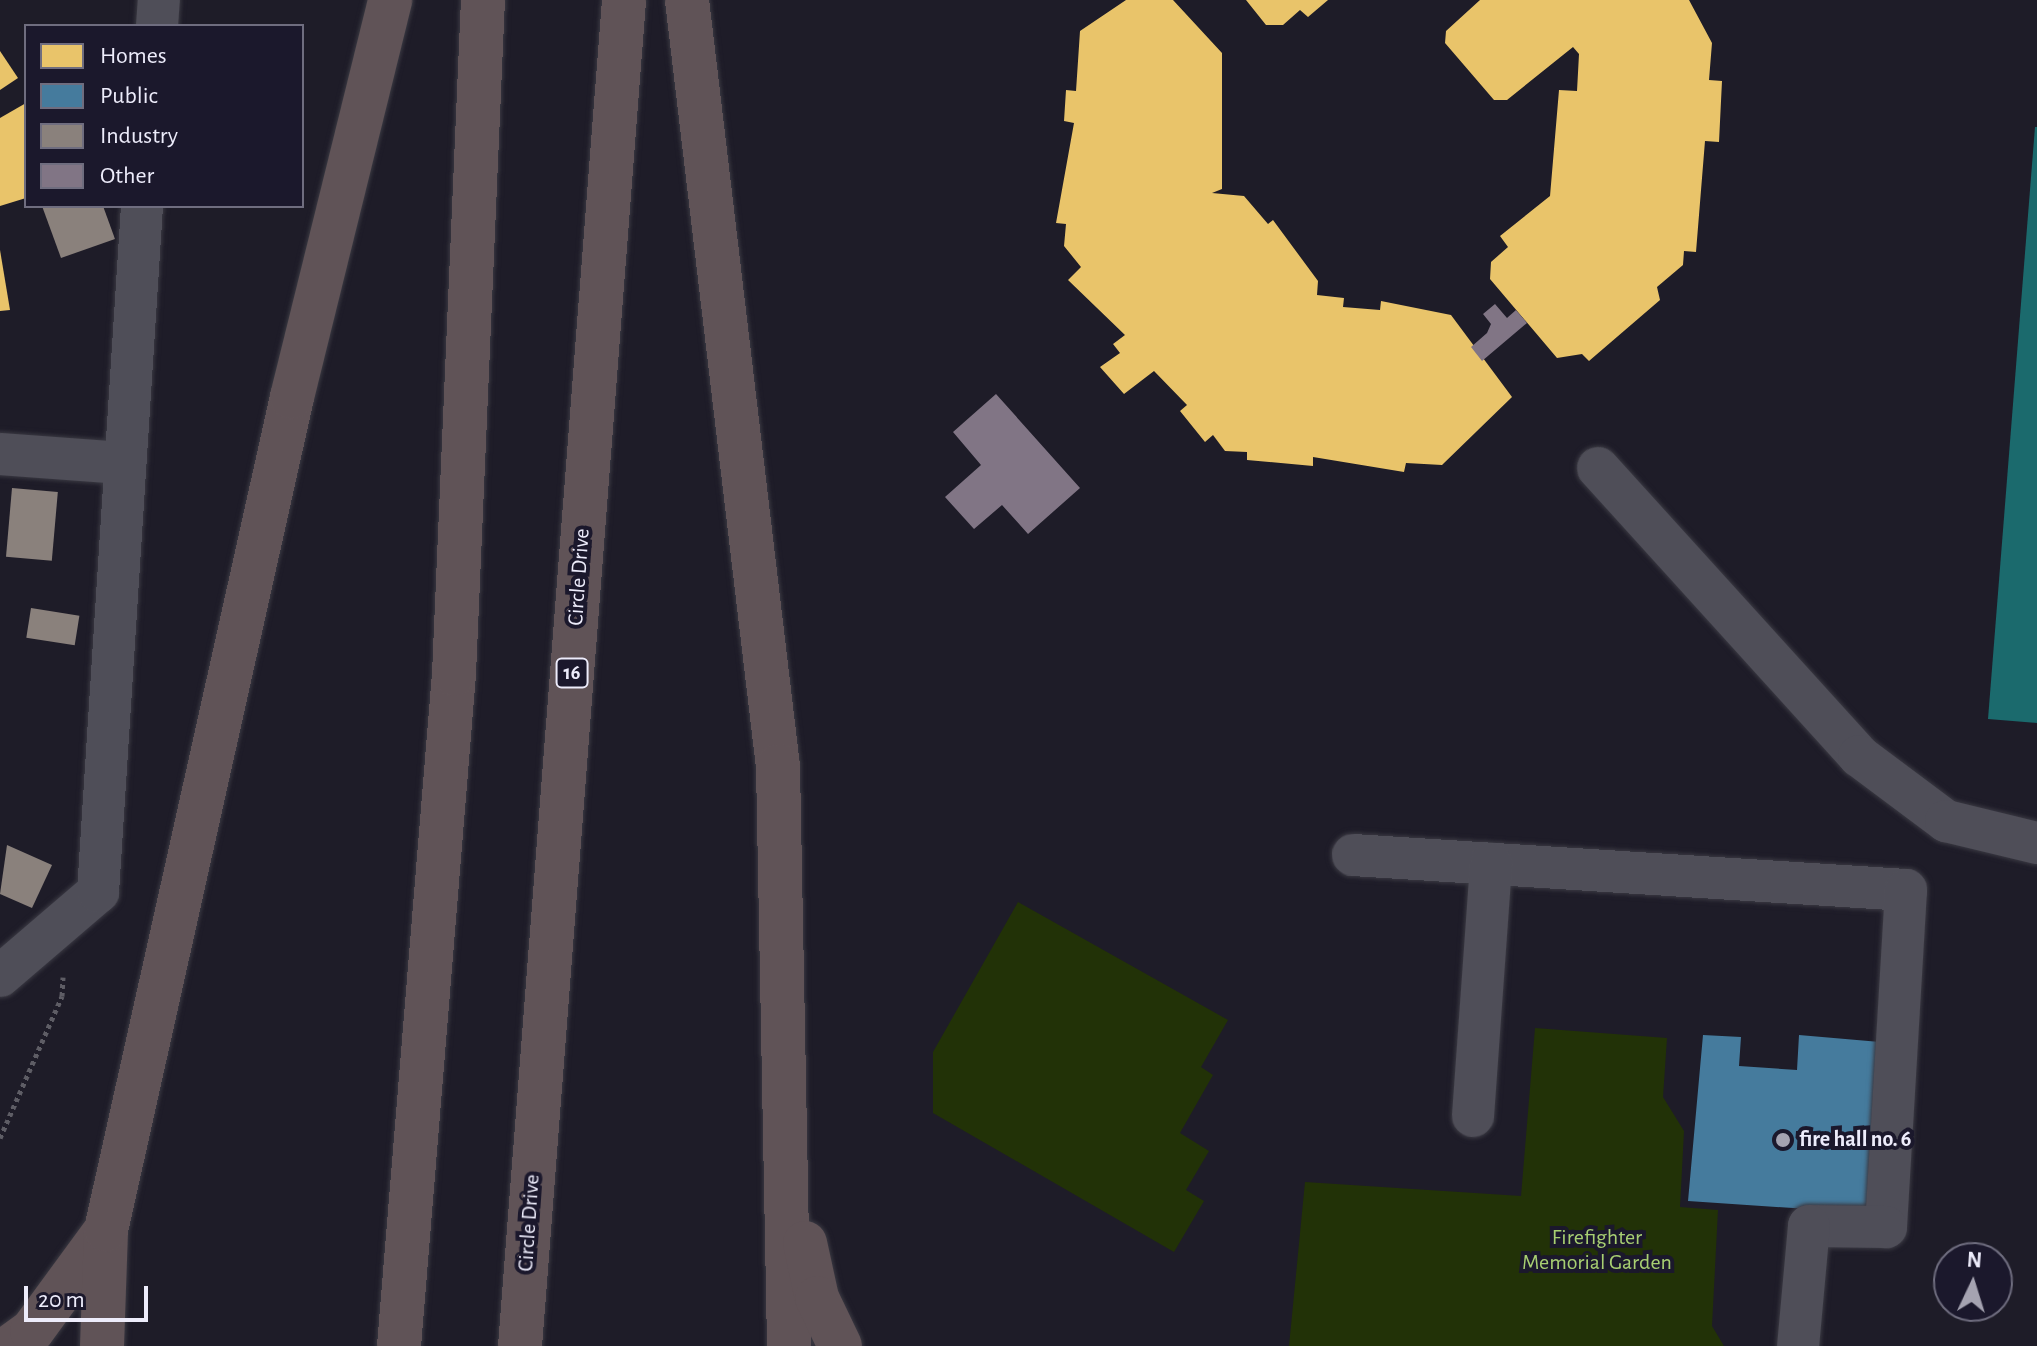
<!DOCTYPE html>
<style>
body{margin:0}
#map{position:relative;width:2037px;height:1346px;overflow:hidden;background:#1e1c28;font-family:"Alegreya Sans",sans-serif}
div>[style]{position:absolute}
.green>*{inset:0;background:#223207}
.water>*{inset:0;background:#1b6a6d}
.homes>*{inset:0;background:#e9c46a}
.public>*{inset:0;background:#457b9d}
.industry>*{inset:0;background:#8a817c;transform-origin:0 0}
.building>*{inset:0;background:#817585}
.path>*{height:5px;margin-top:-2.5px;transform-origin:0;background:repeating-linear-gradient(90deg,#5e5d65 0 4px,transparent 0 8px)}
.roads{filter:drop-shadow(0 0 2px #3a3942) drop-shadow(0 0 2px #3a3942)}
.minor>*{height:42px;margin:-21px;padding:0 21px;transform-origin:21px;border-radius:21px;background:#4f4e58}
.highway>*{height:44px;margin:-22px;padding:0 22px;transform-origin:22px;border-radius:22px;background:#605357}
.dots>*{width:22px;height:22px;translate:-50% -50%;box-sizing:border-box;border:4px solid #1b182c;border-radius:50%}
span{translate:-50% -50%;white-space:nowrap;text-align:center;line-height:1.15;-webkit-text-stroke:8px #1b182c;paint-order:stroke}
.shield-label span{padding:2px 6px;background:#1b182c;border:2px solid;border-radius:6px;-webkit-text-stroke-width:0}
.shield-label{font-size:20px;color:#edecfb;font-weight:700}
.street-label{font-size:22px;color:#edecfb}
.poi-label{font-size:22px;color:#edecfb;font-weight:700}
.left{translate:0 -50%;text-align:left}
.park-label{font-size:22px;color:#a8cf72}
.legend{position:absolute;left:24px;top:24px;width:280px;height:184px;box-sizing:border-box;background:#1b182c;border:2px solid #6f6d7f;margin:0;padding:10px 14px;list-style:none;font-size:24px;color:#edecfb}
.legend li{display:flex;align-items:center;gap:16px;height:40px}
.legend b{width:40px;border:2px solid #6f6d7f}
.north{position:absolute;left:1933px;top:1242px;width:80px;height:80px;box-sizing:border-box;background:#1b182c;border:2px solid #6f6d7f;border-radius:50%;rotate:4deg;font-size:22px;font-weight:700;line-height:32px;text-align:center;color:#edecfb}
.north::after{content:'';display:block;margin:auto;width:28px;height:36px;background:#a5a3b1;clip-path:polygon(50% 0,100% 100%,50% 72%,0 100%)}
.scale{position:absolute;left:24px;top:1286px;width:124px;height:36px;box-sizing:border-box;border:4px solid #edecfb;border-top:0;padding-left:10px;font-size:24px;line-height:28px;white-space:nowrap;color:#edecfb;-webkit-text-stroke:6px #1b182c;paint-order:stroke}
</style>
<div id="map">
<div class="green">
<i style="clip-path:polygon(1018px 902px,1228px 1020px,1201px 1067px,1213px 1075px,1180px 1133px,1209px 1151px,1186px 1190px,1204px 1201px,1174px 1252px,933px 1113px,933px 1052px)"></i>
<i style="clip-path:polygon(1535px 1028px,1667px 1038px,1663px 1097px,1684px 1131px,1680px 1207px,1718px 1210px,1712px 1326px,1724px 1346px,1289px 1346px,1305px 1182px,1521px 1196px)"></i>
</div>
<div class="water">
<i style="clip-path:polygon(2035px 127px,2037px 127px,2037px 723px,1988px 719px)"></i>
</div>
<div class="homes">
<i style="clip-path:polygon(1126px 0,1173px 0,1222px 53px,1222px 189px,1212px 193px,1244px 196px,1268px 224px,1273px 220px,1318px 281px,1317px 295px,1344px 298px,1343px 307px,1380px 310px,1381px 301px,1451px 315px,1512px 397px,1442px 465px,1406px 463px,1404px 472px,1313px 457px,1313px 466px,1247px 460px,1247px 452px,1225px 451px,1213px 435px,1205px 442px,1180px 411px,1187px 405px,1154px 371px,1124px 394px,1100px 367px,1120px 353px,1113px 344px,1125px 335px,1068px 280px,1081px 267px,1064px 246px,1066px 224px,1056px 223px,1074px 123px,1064px 121px,1066px 90px,1076px 91px,1080px 31px)"></i>
<i style="clip-path:polygon(1246px 0,1328px 0,1308px 17px,1300px 10px,1283px 25px,1266px 25px)"></i>
<i style="clip-path:polygon(1480px 0,1689px 0,1712px 43px,1709px 80px,1722px 81px,1719px 142px,1705px 141px,1696px 252px,1684px 251px,1683px 265px,1657px 287px,1660px 300px,1589px 361px,1582px 354px,1557px 358px,1490px 279px,1491px 262px,1508px 247px,1500px 236px,1550px 196px,1559px 90px,1577px 91px,1579px 54px,1573px 47px,1507px 100px,1494px 100px,1445px 43px,1446px 31px)"></i>
<i style="clip-path:polygon(0 51px,18px 78px,0 90px)"></i>
<i style="clip-path:polygon(26px 103px,26px 198px,0 206px,0 118px)"></i>
<i style="clip-path:polygon(0 250px,10px 310px,0 311px)"></i>
</div>
<div class="public">
<i style="clip-path:polygon(1703px 1035px,1741px 1037px,1739px 1066px,1797px 1070px,1799px 1035px,1880px 1042px,1868px 1213px,1688px 1201px)"></i>
</div>
<div class="industry">
<i style="clip-path:polygon(42px 206px,103px 206px,115px 239px,61px 258px)"></i>
<i style="left:12px;top:488px;width:46px;height:69px;rotate:5deg"></i>
<i style="left:31px;top:608px;width:49px;height:30px;rotate:9deg"></i>
<i style="clip-path:polygon(7px 845px,52px 865px,32px 908px,0 894px)"></i>
</div>
<div class="building">
<i style="clip-path:polygon(1495px 304px,1507px 318px,1516px 310px,1527px 323px,1482px 361px,1471px 347px,1487px 333px,1491px 324px,1483px 314px)"></i>
<i style="clip-path:polygon(996px 394px,1080px 488px,1028px 534px,1002px 505px,974px 529px,945px 497px,981px 465px,953px 432px)"></i>
</div>
<div class="path">
<i style="left:0;top:1138px;width:155px;rotate:-66.4deg"></i>
<i style="left:62px;top:996px;width:19px;rotate:-87deg"></i>
</div>
<div class="roads">
<div class="minor">
<i style="left:157px;top:26px;width:26px;rotate:-86deg"></i>
<i style="left:0;top:454px;width:122px;rotate:4.2deg"></i>
<i style="left:1598px;top:468px;width:389px;rotate:47.8deg"></i>
<i style="left:1859px;top:756px;width:109px;rotate:36.8deg"></i>
<i style="left:1946px;top:821px;width:94px;rotate:13.6deg"></i>
<i style="left:1353px;top:855px;width:554px;rotate:3.62deg"></i>
<i style="left:1906px;top:890px;width:338px;rotate:93.4deg"></i>
<i style="left:1886px;top:1227px;width:77px;rotate:-179.3deg"></i>
<i style="left:1809px;top:1226px;width:121px;rotate:95.2deg"></i>
<i style="left:0;top:976px;width:129px;rotate:-40.6deg"></i>
<i style="left:98px;top:892px;width:687px;rotate:-86.33deg"></i>
<i style="left:1473px;top:1116px;width:253px;rotate:-85.9deg"></i>
</div>
<div class="highway">
<i style="left:687px;top:0;width:771px;rotate:83.23deg"></i>
<i style="left:778px;top:766px;width:580px;rotate:88.91deg"></i>
<i style="left:805px;top:1243px;width:56px;rotate:77.7deg"></i>
<i style="left:817px;top:1298px;width:53px;rotate:64.4deg"></i>
<i style="left:11px;top:1346px;width:26px;rotate:-36deg"></i>
<i style="left:32px;top:1331px;width:125px;rotate:-53.8deg"></i>
<i style="left:102px;top:1346px;width:116px;rotate:-88deg"></i>
<i style="left:106px;top:1230px;width:854px;rotate:-77.41deg"></i>
<i style="left:292px;top:397px;width:409px;rotate:-76.1deg"></i>
<i style="left:399px;top:1346px;width:674px;rotate:-85.32deg"></i>
<i style="left:454px;top:674px;width:675px;rotate:-87.54deg"></i>
<i style="left:520px;top:1346px;width:1350px;rotate:-85.58deg"></i>
</div>
</div>
<div class="dots">
<i style="left:1783px;top:1140px;background:#a5a3b1"></i>
</div>
<div class="shield-label">
<span style="left:572px;top:673px">16</span>
</div>
<div class="street-label">
<span style="left:579px;top:577px;rotate:-86deg">Circle Drive</span>
<span style="left:529px;top:1223px;rotate:-86deg">Circle Drive</span>
</div>
<div class="poi-label">
<span class="left" style="left:1799px;top:1140px">fire hall no. 6</span>
</div>
<div class="park-label">
<span style="left:1597px;top:1250px">Firefighter<br>Memorial Garden</span>
</div>
<ul class="legend">
<li><b style="height:22px;background:#e9c46a"></b>Homes</li>
<li><b style="height:22px;background:#457b9d"></b>Public</li>
<li><b style="height:22px;background:#8a817c"></b>Industry</li>
<li><b style="height:22px;background:#817585"></b>Other</li>
</ul>
<div class="north">N</div>
<div class="scale">20 m</div>
</div>
